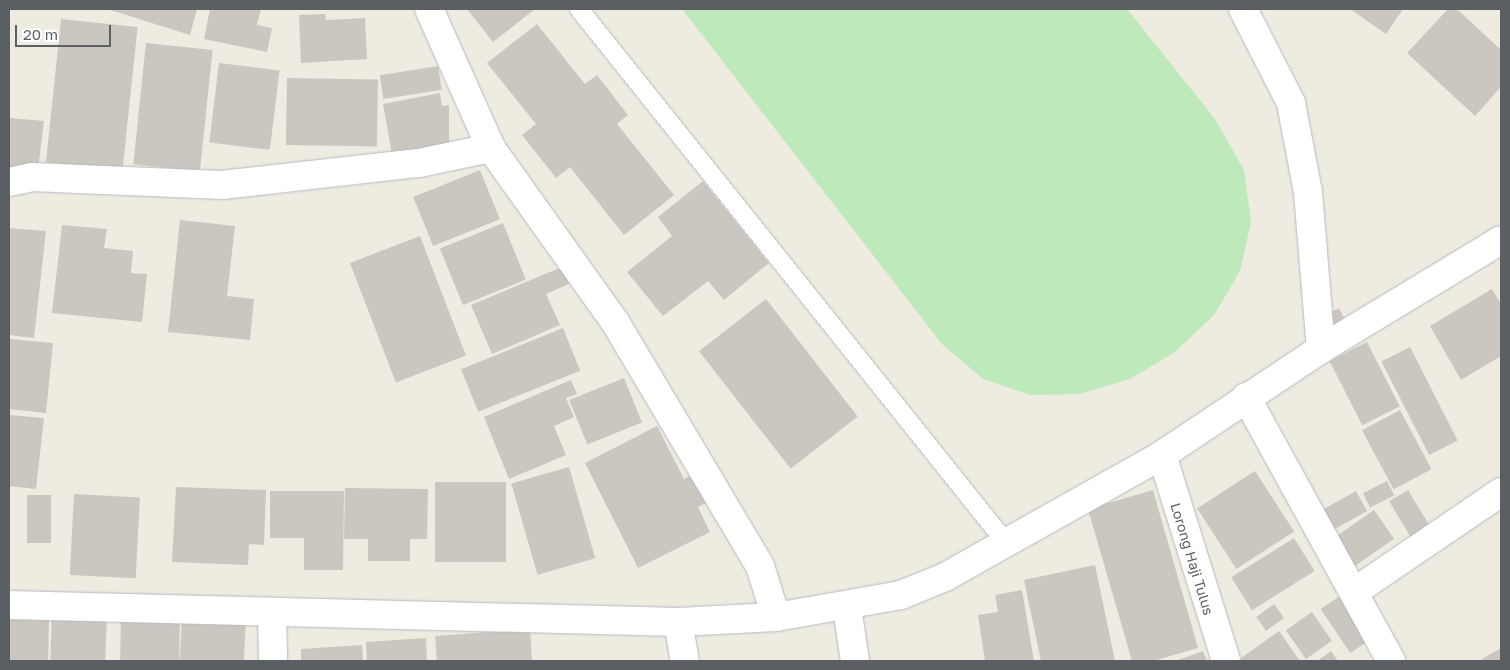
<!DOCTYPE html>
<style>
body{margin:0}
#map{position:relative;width:1510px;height:670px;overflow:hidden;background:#eeebe1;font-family:"Golos Text",sans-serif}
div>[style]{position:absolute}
.green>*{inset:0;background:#bee9bb}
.building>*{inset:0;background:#cbc7c0;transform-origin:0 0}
.roads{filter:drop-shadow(0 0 1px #b7bbbf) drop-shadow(0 0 1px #b7bbbf)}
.lane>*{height:18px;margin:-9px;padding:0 9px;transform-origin:9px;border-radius:9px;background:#fff}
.street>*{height:28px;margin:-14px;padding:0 14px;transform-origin:14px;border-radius:14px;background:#fff}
span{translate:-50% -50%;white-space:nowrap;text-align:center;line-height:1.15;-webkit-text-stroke:4px #fff;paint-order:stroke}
.street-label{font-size:14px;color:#5a5f64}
.frame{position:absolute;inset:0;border:10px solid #5a5f64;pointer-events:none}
.scale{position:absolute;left:15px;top:25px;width:96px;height:22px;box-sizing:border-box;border:2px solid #5a5f64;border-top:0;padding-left:6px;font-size:15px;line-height:18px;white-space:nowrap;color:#5a5f64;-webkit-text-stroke:4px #fff;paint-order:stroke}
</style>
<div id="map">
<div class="green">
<i style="clip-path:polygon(682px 9px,1127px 9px,1215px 119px,1244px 170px,1251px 222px,1240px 271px,1214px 315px,1175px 352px,1130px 379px,1080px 394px,1030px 395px,983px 379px,942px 344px)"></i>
</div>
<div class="building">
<i style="clip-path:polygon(107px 9px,197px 9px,190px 35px)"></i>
<i style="clip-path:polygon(210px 9px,261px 9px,257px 25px,272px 28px,267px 52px,204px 39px)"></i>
<i style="clip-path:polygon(467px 9px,535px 9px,493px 42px)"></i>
<i style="clip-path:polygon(1350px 9px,1403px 9px,1386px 34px)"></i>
<i style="clip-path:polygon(1448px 9px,1457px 9px,1501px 50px,1501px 87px,1475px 116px,1407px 53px)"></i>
<i style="clip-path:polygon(325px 14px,326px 20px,365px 18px,367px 59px,301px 63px,299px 15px)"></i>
<i style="left:61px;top:19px;width:77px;height:144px;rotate:6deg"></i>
<i style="clip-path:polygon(537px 24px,585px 84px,597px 75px,628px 115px,617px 124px,674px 195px,624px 235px,570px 167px,556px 178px,522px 135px,536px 124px,487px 63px)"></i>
<i style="left:146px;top:43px;width:67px;height:122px;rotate:6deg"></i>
<i style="left:219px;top:63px;width:61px;height:80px;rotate:7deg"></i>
<i style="left:438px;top:66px;width:24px;height:59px;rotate:81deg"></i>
<i style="left:287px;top:78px;width:91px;height:67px;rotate:1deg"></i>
<i style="clip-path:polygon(440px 93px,442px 106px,449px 105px,449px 143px,392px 154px,383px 104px)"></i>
<i style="clip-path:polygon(9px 118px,44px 121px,38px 170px,9px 167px)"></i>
<i style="left:480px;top:170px;width:53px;height:72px;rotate:68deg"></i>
<i style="clip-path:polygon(703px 181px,769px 263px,724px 300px,708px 281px,663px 316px,627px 272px,672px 236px,658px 217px)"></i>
<i style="clip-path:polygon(180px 220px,235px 226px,227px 296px,254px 299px,250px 340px,168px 332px)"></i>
<i style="left:503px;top:223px;width:61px;height:68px;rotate:68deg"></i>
<i style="clip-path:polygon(62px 225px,107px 229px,104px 248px,133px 251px,131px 273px,147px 274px,142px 322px,52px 313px)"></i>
<i style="clip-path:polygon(9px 228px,46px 231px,34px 338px,9px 335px)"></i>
<i style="left:420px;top:236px;width:128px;height:75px;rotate:69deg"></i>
<i style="clip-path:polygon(562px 267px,569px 284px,546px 294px,560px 325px,492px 354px,471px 305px)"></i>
<i style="clip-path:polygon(1492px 289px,1501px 304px,1501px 356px,1461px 380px,1430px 326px)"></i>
<i style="left:766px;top:299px;width:149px;height:85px;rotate:52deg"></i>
<i style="left:1339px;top:308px;width:16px;height:20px;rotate:63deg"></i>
<i style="left:563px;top:328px;width:46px;height:110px;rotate:68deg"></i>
<i style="clip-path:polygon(9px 339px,53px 343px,46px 413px,9px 409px)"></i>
<i style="left:1367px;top:342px;width:72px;height:42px;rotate:63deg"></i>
<i style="left:1410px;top:347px;width:105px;height:32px;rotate:63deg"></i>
<i style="left:624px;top:378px;width:48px;height:59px;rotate:68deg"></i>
<i style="clip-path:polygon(571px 380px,577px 394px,566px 398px,574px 417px,554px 426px,566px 455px,509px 479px,484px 417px)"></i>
<i style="left:1400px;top:410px;width:67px;height:43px;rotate:62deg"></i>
<i style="clip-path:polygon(9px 415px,44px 418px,36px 489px,9px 486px)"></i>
<i style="clip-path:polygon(657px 426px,684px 479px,700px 471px,715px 498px,698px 507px,710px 532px,638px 568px,585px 463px)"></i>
<i style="left:569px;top:467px;width:95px;height:60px;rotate:74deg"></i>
<i style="left:1255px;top:471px;width:72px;height:69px;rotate:57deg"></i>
<i style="left:1387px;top:481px;width:16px;height:27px;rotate:63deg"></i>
<i style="left:435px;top:482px;width:71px;height:80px"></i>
<i style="clip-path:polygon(176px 487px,266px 490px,264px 545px,249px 544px,248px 565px,172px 562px)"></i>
<i style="clip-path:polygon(345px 488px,428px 489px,427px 539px,410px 539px,410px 561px,368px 561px,368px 539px,344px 539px)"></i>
<i style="clip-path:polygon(1153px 490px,1198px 648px,1153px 661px,1132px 661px,1088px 509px)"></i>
<i style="left:1408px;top:490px;width:42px;height:22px;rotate:59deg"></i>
<i style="clip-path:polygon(270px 491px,344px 491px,343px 570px,304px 570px,304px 538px,270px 538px)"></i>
<i style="left:1356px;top:491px;width:23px;height:37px;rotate:61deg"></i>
<i style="left:74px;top:494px;width:66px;height:81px;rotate:3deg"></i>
<i style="left:27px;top:495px;width:24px;height:48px"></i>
<i style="left:1374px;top:510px;width:35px;height:52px;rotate:55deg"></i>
<i style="left:1294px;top:538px;width:39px;height:74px;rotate:58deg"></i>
<i style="clip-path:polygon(1095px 565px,1115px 661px,1041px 661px,1024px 580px)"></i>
<i style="clip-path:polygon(1022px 590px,1034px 661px,985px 661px,978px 615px,998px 612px,995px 595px)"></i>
<i style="left:1343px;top:594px;width:53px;height:27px;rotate:56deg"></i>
<i style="left:1274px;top:604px;width:17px;height:22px;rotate:54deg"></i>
<i style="left:52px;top:611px;width:55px;height:50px;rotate:2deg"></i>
<i style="left:121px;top:612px;width:59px;height:49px;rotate:1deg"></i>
<i style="left:1312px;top:612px;width:35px;height:32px;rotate:55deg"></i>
<i style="left:9px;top:616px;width:40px;height:45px;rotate:1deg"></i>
<i style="left:182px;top:618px;width:64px;height:43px;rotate:3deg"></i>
<i style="clip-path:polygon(530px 629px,532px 661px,437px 661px,435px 636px)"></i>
<i style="clip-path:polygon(1279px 631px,1300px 661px,1242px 661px,1241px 658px)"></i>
<i style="clip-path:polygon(426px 638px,427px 661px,367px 661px,366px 642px)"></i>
<i style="clip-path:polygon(362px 645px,363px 661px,301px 661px,301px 649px)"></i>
<i style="clip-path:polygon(1501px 648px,1501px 661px,1483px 661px,1482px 659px)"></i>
<i style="clip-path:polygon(1203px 651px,1207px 661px,1175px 661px)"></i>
<i style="clip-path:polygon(1331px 651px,1338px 661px,1317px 661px)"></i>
</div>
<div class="roads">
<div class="lane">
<i style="left:579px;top:9px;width:685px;rotate:51.34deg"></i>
</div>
<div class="street">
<i style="left:1243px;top:9px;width:106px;rotate:62.9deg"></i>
<i style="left:1291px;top:103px;width:91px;rotate:79.2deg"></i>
<i style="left:1308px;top:192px;width:158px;rotate:85.3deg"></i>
<i style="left:9px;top:182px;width:24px;rotate:-12deg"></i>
<i style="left:32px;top:177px;width:190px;rotate:2.4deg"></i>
<i style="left:222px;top:185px;width:198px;rotate:-6.4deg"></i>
<i style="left:419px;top:163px;width:74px;rotate:-11.8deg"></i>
<i style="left:1246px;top:397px;width:301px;rotate:61.2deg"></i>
<i style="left:1162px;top:455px;width:216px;rotate:72.7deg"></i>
<i style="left:1354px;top:592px;width:178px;rotate:-34.2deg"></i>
<i style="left:9px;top:605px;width:669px;rotate:1.46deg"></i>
<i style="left:678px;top:622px;width:98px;rotate:-2.9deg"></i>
<i style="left:776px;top:617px;width:53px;rotate:-107.4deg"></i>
<i style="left:760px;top:566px;width:284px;rotate:-120.7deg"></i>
<i style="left:615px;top:322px;width:214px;rotate:-125.5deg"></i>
<i style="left:491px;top:148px;width:152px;rotate:-114deg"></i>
<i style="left:847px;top:607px;width:55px;rotate:81.6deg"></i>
<i style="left:272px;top:612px;width:49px;rotate:88.8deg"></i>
<i style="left:776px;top:617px;width:127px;rotate:-10deg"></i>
<i style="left:901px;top:595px;width:48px;rotate:-22.2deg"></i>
<i style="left:945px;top:577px;width:249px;rotate:-29.3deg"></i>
<i style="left:1162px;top:455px;width:191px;rotate:-33.7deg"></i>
<i style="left:1321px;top:349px;width:210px;rotate:-31.2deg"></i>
<i style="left:678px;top:622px;width:40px;rotate:80deg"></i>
</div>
</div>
<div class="street-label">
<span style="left:1192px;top:559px;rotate:73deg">Lorong Haji Tulus</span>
</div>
<div class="frame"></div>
<div class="scale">20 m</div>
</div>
